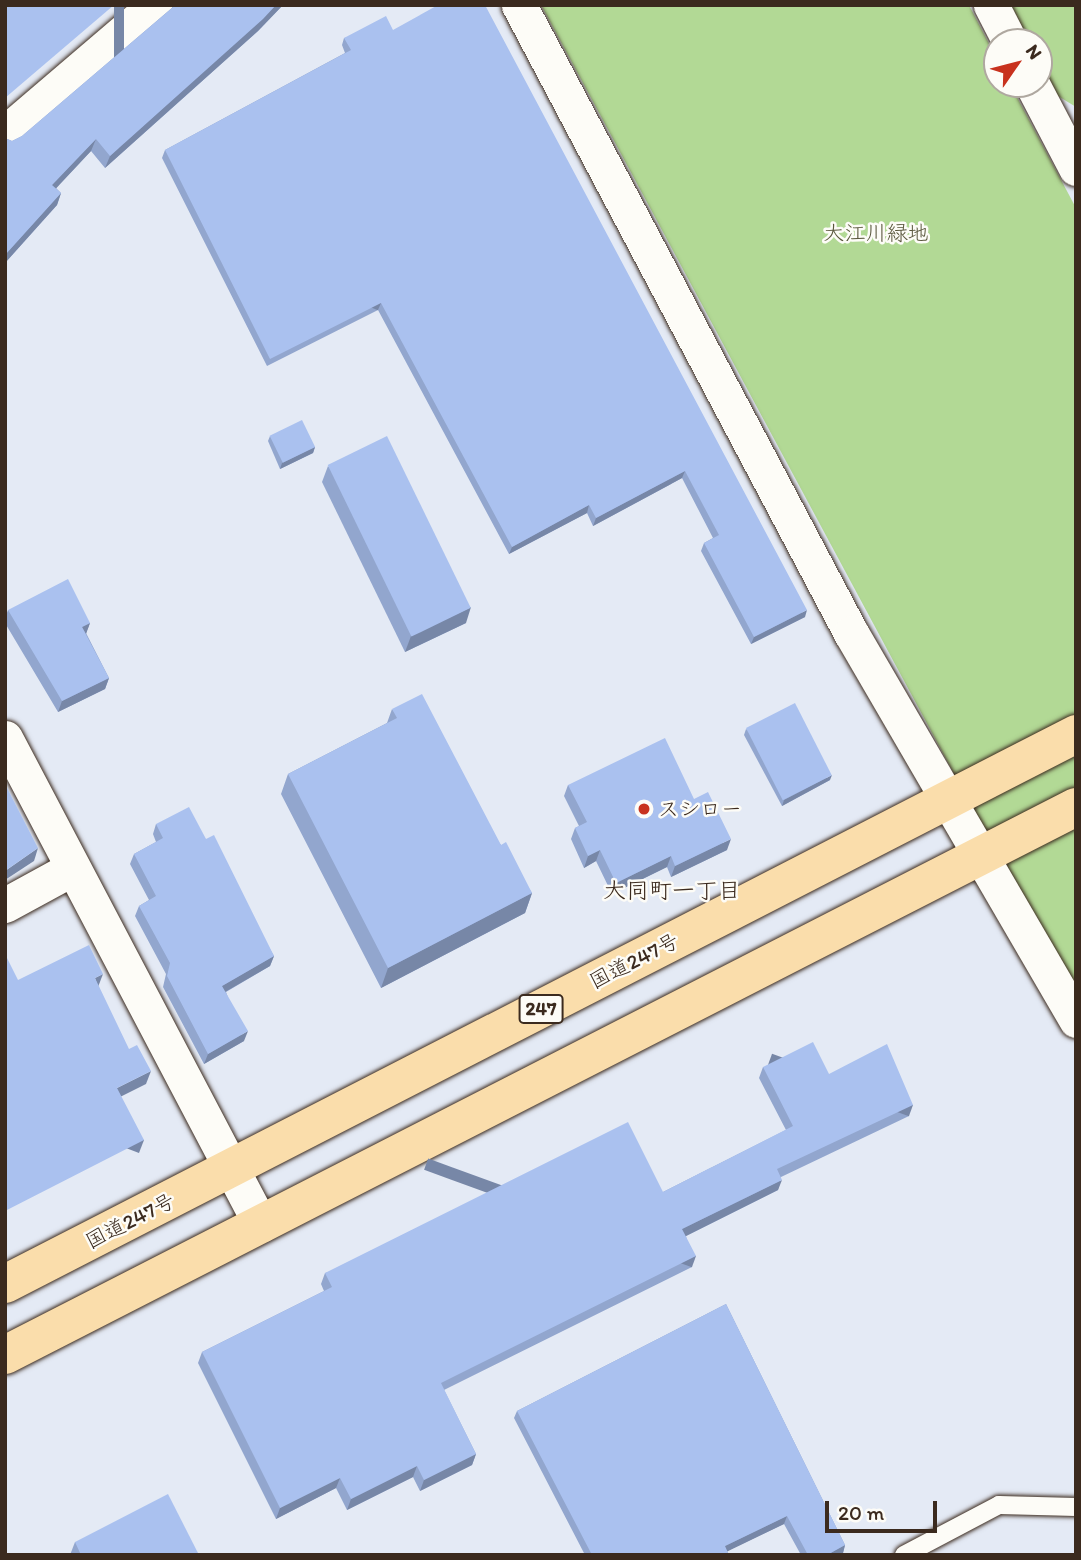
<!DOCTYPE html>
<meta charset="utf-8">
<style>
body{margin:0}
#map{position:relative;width:1081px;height:1560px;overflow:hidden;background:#e4eaf5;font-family:Itim,"Klee One",sans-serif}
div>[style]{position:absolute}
.green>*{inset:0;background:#b2d995}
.roads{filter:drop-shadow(0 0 2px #3b2a1e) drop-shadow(0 0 2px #3b2a1e)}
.service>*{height:18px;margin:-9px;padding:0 9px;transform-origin:9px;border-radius:9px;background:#fdfcf7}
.minor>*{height:35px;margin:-17.5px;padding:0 17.5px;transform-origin:17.5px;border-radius:17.5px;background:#fdfcf7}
.trunk>*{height:38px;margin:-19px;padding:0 19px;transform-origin:19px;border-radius:19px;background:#faddab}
.wall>*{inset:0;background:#92a6ce}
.shaded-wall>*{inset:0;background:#7787a7;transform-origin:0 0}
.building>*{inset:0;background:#aac1ef;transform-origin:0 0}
.dots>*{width:19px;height:19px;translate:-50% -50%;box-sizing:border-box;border:4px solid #fdfcf7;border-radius:50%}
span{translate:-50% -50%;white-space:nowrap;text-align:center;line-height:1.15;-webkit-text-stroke:5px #fdfcf7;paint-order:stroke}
.shield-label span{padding:2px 5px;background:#fdfcf7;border:2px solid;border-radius:5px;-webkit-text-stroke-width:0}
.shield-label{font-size:19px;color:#3b2a1e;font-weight:700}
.park-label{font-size:21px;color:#59563c}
.poi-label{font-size:21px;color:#3b2a1e}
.left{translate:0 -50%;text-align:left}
.street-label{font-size:21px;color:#3b2a1e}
.neighbourhood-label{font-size:23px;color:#3b2a1e}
.frame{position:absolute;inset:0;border:7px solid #3b2a1e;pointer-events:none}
.north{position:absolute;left:983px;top:28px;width:70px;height:70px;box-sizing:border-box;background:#fdfcf7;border:2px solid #afa8a0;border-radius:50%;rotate:55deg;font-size:19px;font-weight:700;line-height:28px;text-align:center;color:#3b2a1e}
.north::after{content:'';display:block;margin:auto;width:24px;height:32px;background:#c8321e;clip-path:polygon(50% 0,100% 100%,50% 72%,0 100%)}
.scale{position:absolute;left:825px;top:1501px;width:112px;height:32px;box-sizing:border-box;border:4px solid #3b2a1e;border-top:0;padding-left:9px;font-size:21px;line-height:24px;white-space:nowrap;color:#3b2a1e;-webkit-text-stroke:5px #fdfcf7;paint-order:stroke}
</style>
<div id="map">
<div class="green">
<i style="clip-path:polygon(541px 5px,969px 5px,997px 59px,997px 84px,1010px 84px,1076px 208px,1076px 1001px)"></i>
<i style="clip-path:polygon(1011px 5px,1076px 5px,1076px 107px,1058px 96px,1039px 59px,1039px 42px,1030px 42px)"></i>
</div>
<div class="roads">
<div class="service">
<i style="left:904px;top:1555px;width:107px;rotate:-27.8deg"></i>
<i style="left:999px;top:1505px;width:77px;rotate:1.5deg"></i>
</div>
<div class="minor">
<i style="left:519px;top:5px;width:710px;rotate:62.14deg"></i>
<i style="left:851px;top:633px;width:448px;rotate:59.8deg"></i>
<i style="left:991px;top:5px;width:42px;rotate:62.8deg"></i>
<i style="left:1032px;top:84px;width:95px;rotate:62.4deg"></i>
<i style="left:5px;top:133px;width:197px;rotate:-40.5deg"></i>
<i style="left:5px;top:738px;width:550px;rotate:62.27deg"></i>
<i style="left:5px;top:905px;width:77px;rotate:-28.6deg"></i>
</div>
<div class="trunk">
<i style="left:5px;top:1284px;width:1204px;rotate:-27.18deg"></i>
<i style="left:5px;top:1355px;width:1203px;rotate:-27.1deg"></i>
</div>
</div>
<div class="wall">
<i style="clip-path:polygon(173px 5px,283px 5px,258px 31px,105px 168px,91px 151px,56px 188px,61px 193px,57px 205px,5px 263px,5px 138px,12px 141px,22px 136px,173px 7px)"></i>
<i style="clip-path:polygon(393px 30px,805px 617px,751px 644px,701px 551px,704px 543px,713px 538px,682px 478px,593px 526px,587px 513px,509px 554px,378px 310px,267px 366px,162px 158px,165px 150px,345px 53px,342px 45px,344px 38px)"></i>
<i style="clip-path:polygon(270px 436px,315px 447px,313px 453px,280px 469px,268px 441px)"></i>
<i style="clip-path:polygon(328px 466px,466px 623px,405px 652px,322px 482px)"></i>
<i style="clip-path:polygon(8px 610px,90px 623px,86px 633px,109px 678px,105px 689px,58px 712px,5px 623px,5px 618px)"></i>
<i style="clip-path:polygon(392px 709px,501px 845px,532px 893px,525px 913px,381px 988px,281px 794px,288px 774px,387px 723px)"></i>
<i style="clip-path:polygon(746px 729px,830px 780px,782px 806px,744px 735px)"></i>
<i style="clip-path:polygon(568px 785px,694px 799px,727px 850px,671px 877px,667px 867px,612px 894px,596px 861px,584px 868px,571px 839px,575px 828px,579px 826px,564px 796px)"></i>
<i style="clip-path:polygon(156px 824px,206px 839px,274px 956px,270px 966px,226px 992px,244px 1041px,204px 1064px,163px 987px,166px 974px,135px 916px,139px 906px,149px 900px,130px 864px,134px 854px,156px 842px,153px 834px)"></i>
<i style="clip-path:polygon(763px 1067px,829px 1074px,909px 1116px,781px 1177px,778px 1190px,686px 1236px,692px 1267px,444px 1390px,476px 1454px,472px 1465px,420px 1491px,413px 1477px,347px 1510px,336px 1488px,276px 1519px,198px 1363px,202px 1352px,324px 1291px,321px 1284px,325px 1273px,663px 1192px,786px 1130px,759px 1078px)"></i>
<i style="clip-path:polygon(726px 1304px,845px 1545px,843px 1553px,839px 1555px,801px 1555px,784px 1524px,727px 1551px,729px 1555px,585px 1555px,514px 1418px,517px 1411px)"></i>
<i style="clip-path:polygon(75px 1542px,199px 1555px,70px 1555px)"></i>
</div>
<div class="shaded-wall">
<i style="left:114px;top:5px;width:10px;height:143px"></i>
<i style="clip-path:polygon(276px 5px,283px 5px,258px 31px,105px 168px,110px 156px)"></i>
<i style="clip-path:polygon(96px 139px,91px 151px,48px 197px,52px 185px)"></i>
<i style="clip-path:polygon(61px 193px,57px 205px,5px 263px,5px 255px)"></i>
<i style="left:381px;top:303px;width:8px;height:124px;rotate:113deg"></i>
<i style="clip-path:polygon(315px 447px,313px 453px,280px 469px,282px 463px)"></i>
<i style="clip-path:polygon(685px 471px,682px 478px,593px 526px,596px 518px)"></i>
<i style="clip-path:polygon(589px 505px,587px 513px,509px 554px,512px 547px)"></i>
<i style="clip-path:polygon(471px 607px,466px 623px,405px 652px,411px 636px)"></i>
<i style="clip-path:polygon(807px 610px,805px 617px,751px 644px,754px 637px)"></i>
<i style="clip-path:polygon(90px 623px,86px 634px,82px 627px)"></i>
<i style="clip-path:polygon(109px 678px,105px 689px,58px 712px,62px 701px)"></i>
<i style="clip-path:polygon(832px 775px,830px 780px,782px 806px,784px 800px)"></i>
<i style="clip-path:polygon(731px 839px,727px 850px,671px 877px,675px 866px)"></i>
<i style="clip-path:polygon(38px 848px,34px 861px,5px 880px,5px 871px)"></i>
<i style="clip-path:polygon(600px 850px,596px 861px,584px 868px,588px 856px)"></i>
<i style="clip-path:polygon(671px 856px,667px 867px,612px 894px,616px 883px)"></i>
<i style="clip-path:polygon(532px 893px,525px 913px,381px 988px,388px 968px)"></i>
<i style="clip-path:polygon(274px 956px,270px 966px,218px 996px,222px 986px)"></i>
<i style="clip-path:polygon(103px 974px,98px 987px,95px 978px)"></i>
<i style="clip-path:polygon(248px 1031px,244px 1041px,204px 1064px,208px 1054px)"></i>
<i style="clip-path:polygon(151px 1071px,146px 1084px,112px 1101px,117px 1088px)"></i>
<i style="left:913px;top:1105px;width:12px;height:150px;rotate:110deg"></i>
<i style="left:144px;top:1140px;width:14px;height:156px;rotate:111deg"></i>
<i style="clip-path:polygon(782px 1180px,778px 1190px,678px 1240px,682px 1229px)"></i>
<i style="left:696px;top:1256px;width:12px;height:285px;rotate:110deg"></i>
<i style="clip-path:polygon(476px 1454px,472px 1465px,420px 1491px,424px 1480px)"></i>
<i style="clip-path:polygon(417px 1466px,413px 1477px,347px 1510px,351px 1499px)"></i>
<i style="clip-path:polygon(340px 1478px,336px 1488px,276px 1519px,280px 1508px)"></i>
<i style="clip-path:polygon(787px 1516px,784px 1524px,722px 1554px,725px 1546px)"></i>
<i style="clip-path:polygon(845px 1545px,843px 1553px,839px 1555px,827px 1555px)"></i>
</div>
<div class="building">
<i style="clip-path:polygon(5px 5px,114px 5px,5px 98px)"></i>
<i style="clip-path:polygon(174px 5px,276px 5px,263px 19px,110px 156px,96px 139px,52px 185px,61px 193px,5px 255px,5px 138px,12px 141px,22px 136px,172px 8px)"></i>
<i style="clip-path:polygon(438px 5px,485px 5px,807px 610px,754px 637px,704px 543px,719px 535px,685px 471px,596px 518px,589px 505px,512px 547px,381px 303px,270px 359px,165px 150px,351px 50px,344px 38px,386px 16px,393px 30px)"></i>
<i style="left:302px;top:420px;width:30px;height:36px;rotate:64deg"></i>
<i style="left:387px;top:436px;width:191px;height:66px;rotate:64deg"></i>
<i style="clip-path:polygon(68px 579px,90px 623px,82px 627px,109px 678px,62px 701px,8px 610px)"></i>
<i style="clip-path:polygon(422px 694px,501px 845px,506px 842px,532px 893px,388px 968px,288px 774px,397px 718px,392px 709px)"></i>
<i style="left:795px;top:703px;width:81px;height:55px;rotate:63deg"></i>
<i style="clip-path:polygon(665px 738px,694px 799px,708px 792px,731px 839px,675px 866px,671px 856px,616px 883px,600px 850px,588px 856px,575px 828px,587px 822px,568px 785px)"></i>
<i style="clip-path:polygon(5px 784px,38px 848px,5px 871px)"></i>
<i style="clip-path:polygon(189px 807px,206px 839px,214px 835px,274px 956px,222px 986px,248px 1031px,208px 1054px,167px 976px,170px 963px,139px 906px,156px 896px,134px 854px,163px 838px,156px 824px)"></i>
<i style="clip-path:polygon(89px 945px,103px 974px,95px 978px,129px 1049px,137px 1045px,151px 1071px,117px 1088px,144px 1140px,5px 1211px,5px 954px,18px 980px)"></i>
<i style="clip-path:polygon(813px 1042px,829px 1074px,887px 1044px,913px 1105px,777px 1169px,782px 1180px,682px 1229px,696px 1256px,441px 1383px,476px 1454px,424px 1480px,417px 1466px,351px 1499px,340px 1478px,280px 1508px,202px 1352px,332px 1287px,325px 1273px,628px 1122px,663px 1192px,793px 1126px,763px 1067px)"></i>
<i style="clip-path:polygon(726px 1304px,845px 1545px,827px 1555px,808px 1555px,787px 1516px,725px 1546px,729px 1555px,592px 1555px,517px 1411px)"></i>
<i style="clip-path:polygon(168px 1494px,199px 1555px,81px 1555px,75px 1542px)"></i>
</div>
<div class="dots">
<i style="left:644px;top:809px;background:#c8321e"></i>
</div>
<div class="shield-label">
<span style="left:541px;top:1009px">247</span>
</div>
<div class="park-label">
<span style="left:876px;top:233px">大江川緑地</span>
</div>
<div class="poi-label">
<span class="left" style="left:658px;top:809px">スシロー</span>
</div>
<div class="street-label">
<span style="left:634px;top:961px;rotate:-27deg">国道247号</span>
<span style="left:130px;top:1221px;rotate:-27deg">国道247号</span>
</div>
<div class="neighbourhood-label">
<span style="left:672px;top:890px">大同町一丁目</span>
</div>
<div class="frame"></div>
<div class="north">N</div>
<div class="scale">20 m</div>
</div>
